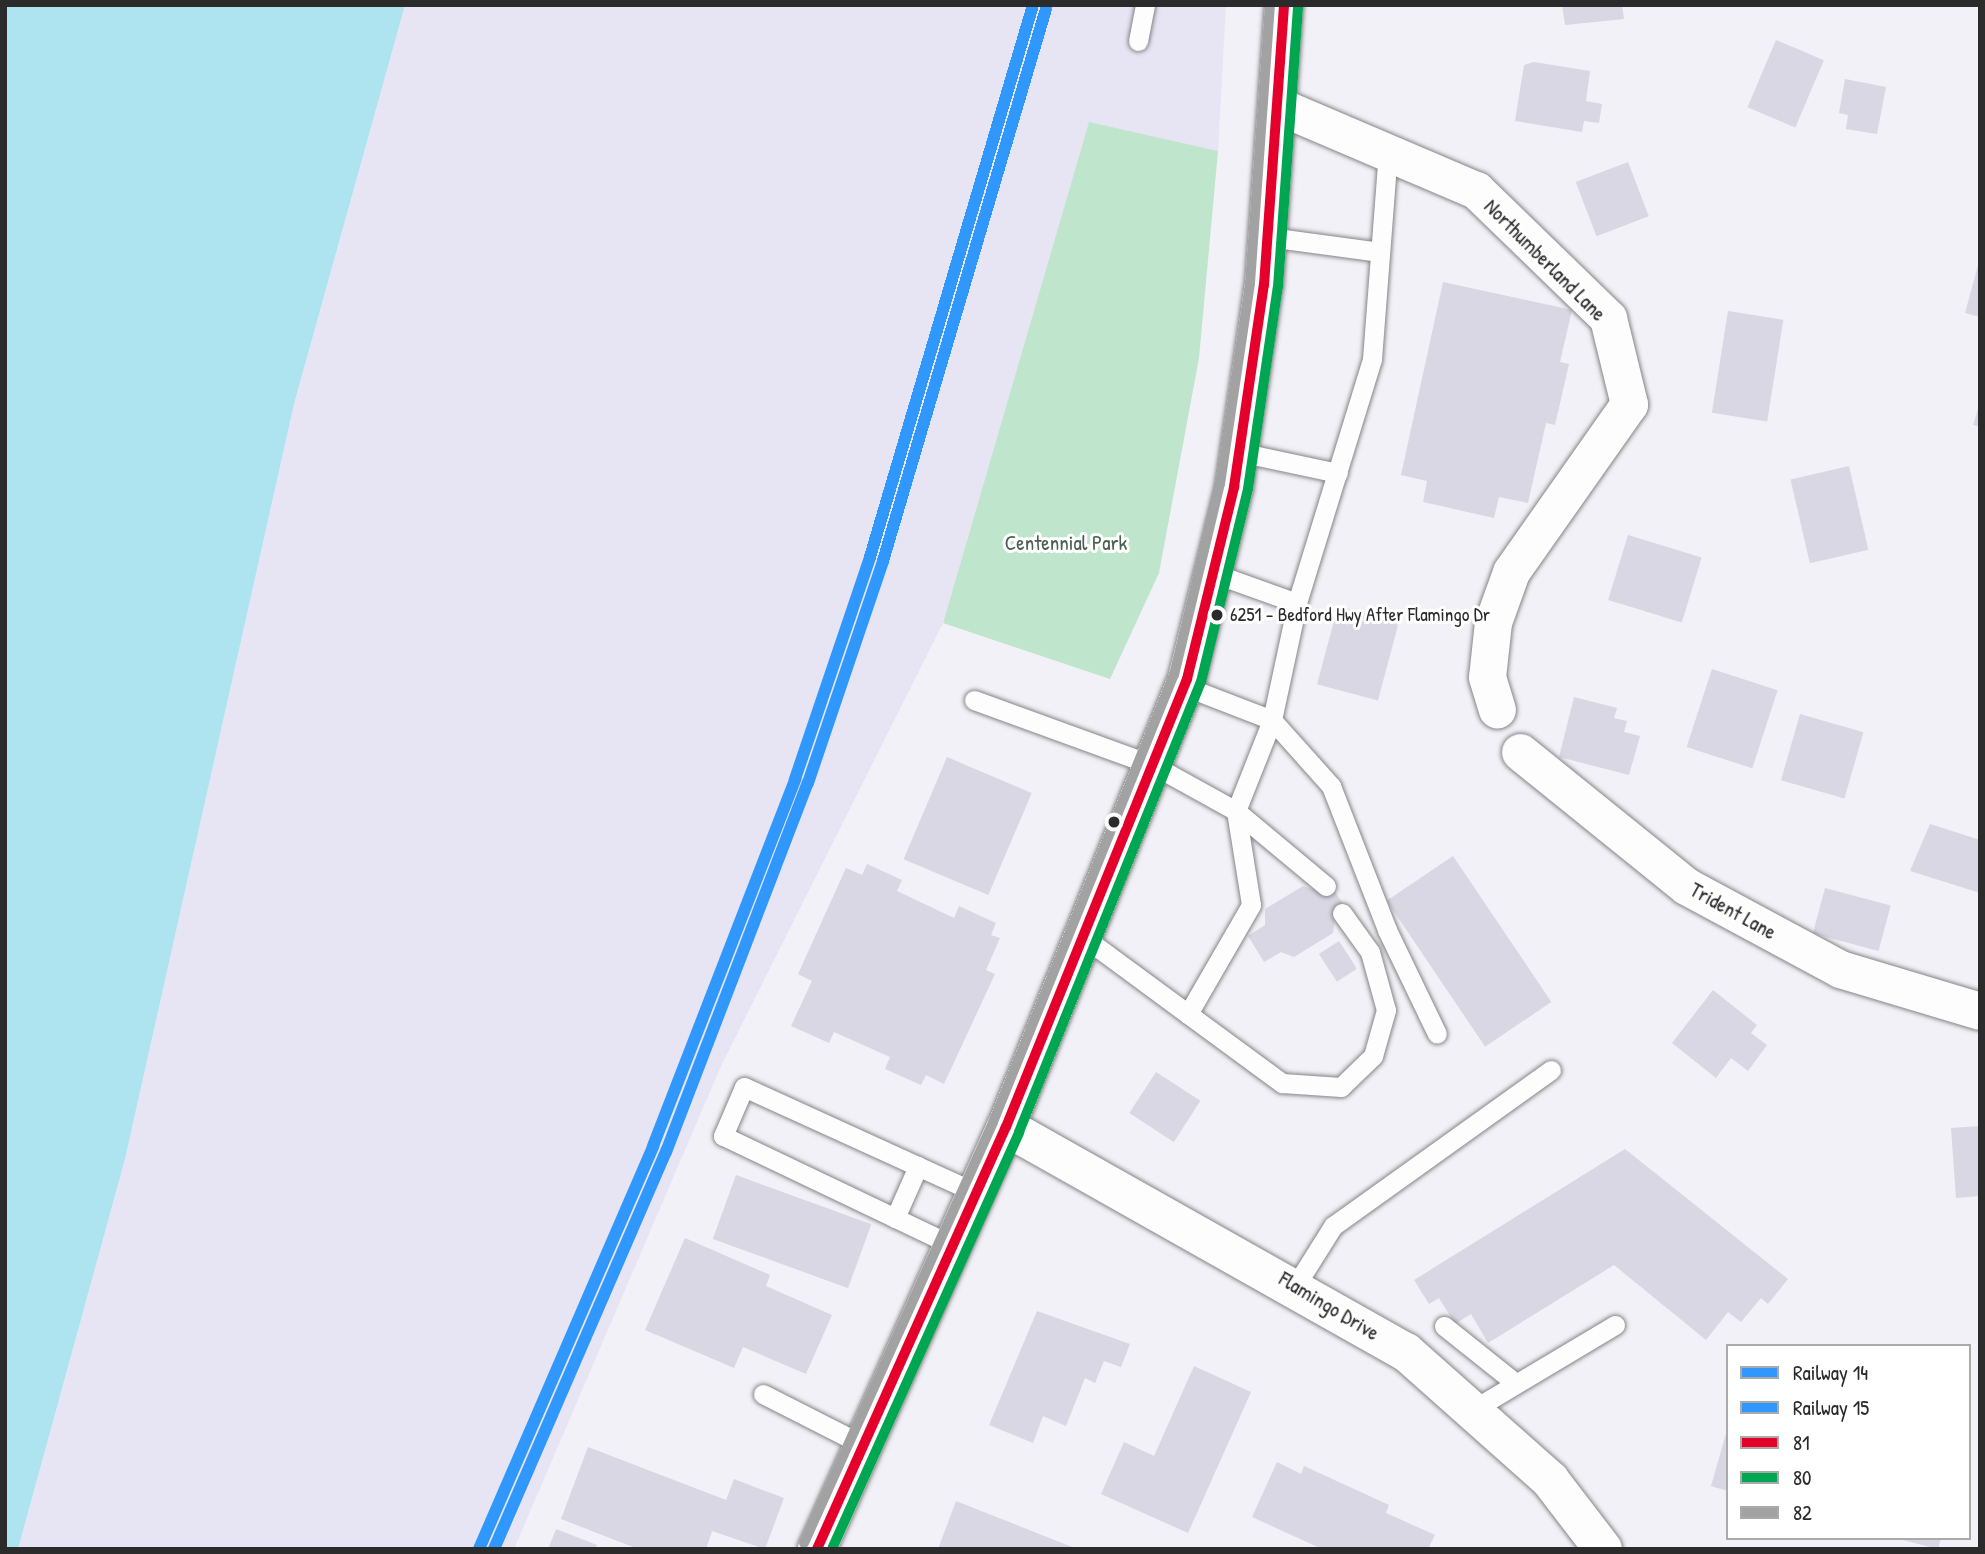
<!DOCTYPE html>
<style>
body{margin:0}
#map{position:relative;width:1985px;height:1554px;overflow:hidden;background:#f2f1f7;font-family:"Patrick Hand",sans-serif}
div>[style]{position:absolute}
.built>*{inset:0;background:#e7e5f4}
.green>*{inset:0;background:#bfe5cc}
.water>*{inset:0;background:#ade4f0}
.building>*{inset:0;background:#d8d7e3;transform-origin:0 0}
.roads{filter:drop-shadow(0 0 2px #858487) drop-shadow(0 0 2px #858487)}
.lane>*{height:19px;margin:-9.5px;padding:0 9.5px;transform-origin:9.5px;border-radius:9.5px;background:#fdfdfe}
.street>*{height:37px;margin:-18.5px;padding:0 18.5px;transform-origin:18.5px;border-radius:18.5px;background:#fdfdfe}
.secondary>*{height:38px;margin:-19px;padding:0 19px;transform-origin:19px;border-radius:19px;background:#fdfdfe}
.primary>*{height:38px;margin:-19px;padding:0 19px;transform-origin:19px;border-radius:19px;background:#fdfdfe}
.bus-1>*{height:10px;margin:-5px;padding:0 5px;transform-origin:5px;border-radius:5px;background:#e4002b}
.bus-2>*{height:10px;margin:-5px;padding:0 5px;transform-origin:5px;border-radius:5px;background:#00a651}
.bus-3>*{height:10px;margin:-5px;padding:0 5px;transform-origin:5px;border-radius:5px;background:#a2a2a2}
.rail-1>*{height:12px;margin:-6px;padding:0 6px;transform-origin:6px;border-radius:6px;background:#3098fc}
.rail-2>*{height:12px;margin:-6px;padding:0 6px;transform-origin:6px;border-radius:6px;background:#3098fc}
.dots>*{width:19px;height:19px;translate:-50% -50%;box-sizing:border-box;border:4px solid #fff;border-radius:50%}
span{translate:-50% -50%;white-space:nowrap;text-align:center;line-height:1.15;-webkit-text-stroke:6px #fff;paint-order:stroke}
.bus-label{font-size:19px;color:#2b2b2b}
.left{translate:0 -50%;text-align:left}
.street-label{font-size:21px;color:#2b2b2b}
.park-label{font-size:21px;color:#4b6051}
.frame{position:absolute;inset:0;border:7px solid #2b2b2b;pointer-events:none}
.legend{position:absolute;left:1726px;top:1344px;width:245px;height:196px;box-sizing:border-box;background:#fff;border:2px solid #aaa;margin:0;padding:9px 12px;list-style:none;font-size:21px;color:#2b2b2b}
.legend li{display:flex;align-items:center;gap:14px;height:35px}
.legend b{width:35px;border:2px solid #aaa}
</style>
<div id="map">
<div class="built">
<i style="clip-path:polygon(405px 5px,1226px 5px,1218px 151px,1089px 123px,943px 623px,721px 1066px,514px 1549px,18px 1549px,125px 1159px,294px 404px)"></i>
</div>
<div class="green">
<i style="clip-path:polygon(1089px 122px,1218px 151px,1199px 358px,1159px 573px,1110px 679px,943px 623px)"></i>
</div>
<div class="water">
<i style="clip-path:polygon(5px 5px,405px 5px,294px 404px,125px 1159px,18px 1549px,5px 1549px)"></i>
</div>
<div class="building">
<i style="clip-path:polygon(1562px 5px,1622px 5px,1624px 19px,1565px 25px)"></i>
<i style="left:1776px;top:40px;width:52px;height:73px;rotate:23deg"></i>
<i style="clip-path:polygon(1534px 62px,1590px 71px,1586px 101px,1602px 104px,1599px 123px,1584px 121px,1582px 132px,1515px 121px,1524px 65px)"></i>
<i style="clip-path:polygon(1845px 79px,1886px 87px,1877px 134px,1846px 129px,1848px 115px,1839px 113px)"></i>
<i style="left:1628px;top:162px;width:58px;height:56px;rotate:69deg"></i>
<i style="clip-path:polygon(1980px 258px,1980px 317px,1965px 313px)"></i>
<i style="clip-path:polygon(1443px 282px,1572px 310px,1560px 362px,1569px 364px,1555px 425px,1546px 423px,1528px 503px,1499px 497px,1494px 518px,1423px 502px,1427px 481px,1401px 475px)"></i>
<i style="left:1728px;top:311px;width:56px;height:103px;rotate:9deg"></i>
<i style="clip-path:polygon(1979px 406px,1980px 406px,1980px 427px,1973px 425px)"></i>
<i style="left:1849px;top:466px;width:86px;height:60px;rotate:77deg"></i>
<i style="left:1628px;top:535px;width:77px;height:68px;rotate:17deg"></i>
<i style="left:1338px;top:606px;width:63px;height:81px;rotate:15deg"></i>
<i style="left:1712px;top:669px;width:69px;height:82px;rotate:18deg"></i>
<i style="clip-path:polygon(1574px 697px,1617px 708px,1614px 718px,1627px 721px,1624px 732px,1640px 736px,1629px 775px,1559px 757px)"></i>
<i style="left:1800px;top:714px;width:66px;height:69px;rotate:16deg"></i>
<i style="left:947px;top:757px;width:92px;height:111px;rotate:23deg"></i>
<i style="clip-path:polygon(1930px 824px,1980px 840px,1980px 893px,1910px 871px)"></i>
<i style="left:1453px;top:856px;width:176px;height:80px;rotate:56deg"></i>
<i style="clip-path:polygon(867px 864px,902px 880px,897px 891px,954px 918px,959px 906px,996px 923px,991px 935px,1000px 938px,986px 970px,995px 974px,944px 1084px,926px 1075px,921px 1085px,885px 1069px,890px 1057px,834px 1032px,829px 1043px,791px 1026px,812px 981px,798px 974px,846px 868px,862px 875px)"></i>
<i style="clip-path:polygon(1330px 884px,1347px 910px,1335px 918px,1333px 933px,1294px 957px,1281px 952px,1264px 962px,1248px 936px,1265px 925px,1265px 909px,1303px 886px,1318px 891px)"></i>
<i style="left:1825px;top:888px;width:68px;height:47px;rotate:15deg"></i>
<i style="left:1339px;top:941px;width:33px;height:24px;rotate:57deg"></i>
<i style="clip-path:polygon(1713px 990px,1757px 1025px,1751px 1033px,1767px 1045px,1748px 1071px,1731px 1058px,1716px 1078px,1672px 1043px)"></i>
<i style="left:1156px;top:1072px;width:53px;height:49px;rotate:33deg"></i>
<i style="clip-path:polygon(1980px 1126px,1980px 1196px,1956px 1198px,1951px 1128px)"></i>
<i style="clip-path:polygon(1625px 1149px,1788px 1279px,1768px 1304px,1761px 1298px,1741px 1322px,1728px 1312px,1706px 1340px,1614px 1265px,1488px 1343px,1471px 1314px,1455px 1324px,1439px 1298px,1429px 1304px,1414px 1280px)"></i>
<i style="left:736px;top:1175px;width:144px;height:68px;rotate:20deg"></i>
<i style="clip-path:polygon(685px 1238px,770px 1275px,766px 1286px,832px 1315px,806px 1374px,743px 1347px,734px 1368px,645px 1330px)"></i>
<i style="clip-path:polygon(1037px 1311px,1130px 1344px,1121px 1367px,1104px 1361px,1095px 1383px,1085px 1378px,1066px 1426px,1043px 1416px,1033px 1443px,989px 1425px)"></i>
<i style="clip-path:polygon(1194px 1366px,1251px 1392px,1188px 1533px,1101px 1494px,1124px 1442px,1154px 1456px)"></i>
<i style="clip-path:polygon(1727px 1430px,1728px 1430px,1728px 1491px,1711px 1486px)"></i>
<i style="clip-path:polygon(588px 1447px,726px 1500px,734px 1479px,784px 1498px,765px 1549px,712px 1531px,706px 1549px,638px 1549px,561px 1519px)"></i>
<i style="clip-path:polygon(1277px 1462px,1301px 1474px,1304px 1466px,1389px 1505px,1386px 1513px,1435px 1535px,1428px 1549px,1322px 1549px,1252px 1517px)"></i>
<i style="clip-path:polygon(956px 1501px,1077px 1549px,938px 1549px)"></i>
<i style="clip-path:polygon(556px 1529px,597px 1545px,595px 1549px,548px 1549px)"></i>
<i style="clip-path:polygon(1895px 1538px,1941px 1538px,1938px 1549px)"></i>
</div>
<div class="roads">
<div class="lane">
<i style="left:1138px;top:41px;width:37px;rotate:-79deg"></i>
<i style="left:1269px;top:237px;width:112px;rotate:7.7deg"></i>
<i style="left:1239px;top:452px;width:101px;rotate:12deg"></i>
<i style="left:1213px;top:573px;width:89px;rotate:19.7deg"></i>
<i style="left:1184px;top:686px;width:94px;rotate:21.1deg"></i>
<i style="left:1272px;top:720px;width:120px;rotate:-77.9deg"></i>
<i style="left:1297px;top:603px;width:255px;rotate:-72.9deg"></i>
<i style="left:1372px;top:359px;width:208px;rotate:-85.6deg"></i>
<i style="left:974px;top:700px;width:190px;rotate:20deg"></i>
<i style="left:1153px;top:765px;width:95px;rotate:29deg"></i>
<i style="left:1236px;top:811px;width:95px;rotate:80.9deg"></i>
<i style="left:1251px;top:905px;width:126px;rotate:120deg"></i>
<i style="left:1188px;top:1014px;width:128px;rotate:-143.6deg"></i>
<i style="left:1326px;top:886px;width:117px;rotate:-140.2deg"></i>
<i style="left:1236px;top:811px;width:98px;rotate:-68.4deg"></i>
<i style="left:1272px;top:720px;width:89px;rotate:48.2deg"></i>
<i style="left:1331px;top:786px;width:155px;rotate:68.7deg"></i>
<i style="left:1387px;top:930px;width:115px;rotate:64.3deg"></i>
<i style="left:1188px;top:1014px;width:117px;rotate:36.3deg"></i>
<i style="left:1282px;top:1083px;width:59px;rotate:3.9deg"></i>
<i style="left:1341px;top:1087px;width:45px;rotate:-44.1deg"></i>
<i style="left:1373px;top:1056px;width:48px;rotate:-74.2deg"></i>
<i style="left:1386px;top:1010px;width:60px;rotate:-105.4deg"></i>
<i style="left:1370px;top:952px;width:48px;rotate:-125.7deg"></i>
<i style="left:895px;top:1218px;width:57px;rotate:-66.1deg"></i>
<i style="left:954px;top:1246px;width:256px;rotate:-154.5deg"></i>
<i style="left:723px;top:1136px;width:53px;rotate:-66.8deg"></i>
<i style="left:744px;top:1087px;width:256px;rotate:24.5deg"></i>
<i style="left:1296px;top:1285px;width:70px;rotate:-57.9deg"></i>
<i style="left:1333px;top:1226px;width:268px;rotate:-35.6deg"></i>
<i style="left:1444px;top:1326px;width:88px;rotate:38.6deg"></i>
<i style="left:763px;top:1394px;width:114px;rotate:27deg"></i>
<i style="left:1469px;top:1412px;width:170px;rotate:-30.8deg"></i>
</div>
<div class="street">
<i style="left:1281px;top:107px;width:212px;rotate:23.1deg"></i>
<i style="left:1476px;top:190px;width:184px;rotate:44.1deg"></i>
<i style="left:1608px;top:318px;width:89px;rotate:76.3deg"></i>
<i style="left:1629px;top:404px;width:205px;rotate:125.1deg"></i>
<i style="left:1511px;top:572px;width:53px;rotate:109.8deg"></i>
<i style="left:1493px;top:622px;width:55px;rotate:96.2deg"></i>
<i style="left:1487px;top:677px;width:34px;rotate:73deg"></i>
<i style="left:1520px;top:752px;width:213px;rotate:38.9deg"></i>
<i style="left:1686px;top:886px;width:175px;rotate:28.3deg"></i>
<i style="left:1840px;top:969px;width:146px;rotate:16.7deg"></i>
</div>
<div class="secondary">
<i style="left:1006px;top:1127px;width:459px;rotate:29.4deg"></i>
<i style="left:1406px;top:1352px;width:193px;rotate:41.6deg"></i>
<i style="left:1550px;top:1480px;width:87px;rotate:52.5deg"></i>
</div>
<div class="primary">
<i style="left:817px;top:1549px;width:462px;rotate:-65.9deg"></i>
<i style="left:1006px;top:1127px;width:483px;rotate:-68deg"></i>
<i style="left:1187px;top:679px;width:198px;rotate:-76.2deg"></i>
<i style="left:1234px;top:487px;width:204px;rotate:-81.6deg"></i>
<i style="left:1264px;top:285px;width:281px;rotate:-85.9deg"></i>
</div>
</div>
<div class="bus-1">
<i style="left:817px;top:1549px;width:462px;rotate:-65.9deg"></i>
<i style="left:1006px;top:1127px;width:483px;rotate:-68deg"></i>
<i style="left:1187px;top:679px;width:198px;rotate:-76.2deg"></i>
<i style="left:1234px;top:487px;width:204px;rotate:-81.6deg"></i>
<i style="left:1264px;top:285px;width:281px;rotate:-85.9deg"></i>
</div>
<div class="bus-2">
<i style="left:832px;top:1549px;width:457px;rotate:-65.8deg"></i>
<i style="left:1019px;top:1132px;width:485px;rotate:-68deg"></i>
<i style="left:1201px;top:682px;width:199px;rotate:-76.3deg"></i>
<i style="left:1248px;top:489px;width:204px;rotate:-81.6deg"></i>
<i style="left:1278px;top:287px;width:282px;rotate:-85.9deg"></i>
</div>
<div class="bus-3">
<i style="left:804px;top:1543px;width:461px;rotate:-65.8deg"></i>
<i style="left:993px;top:1122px;width:482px;rotate:-68deg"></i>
<i style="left:1174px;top:675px;width:196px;rotate:-76.5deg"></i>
<i style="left:1220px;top:484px;width:203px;rotate:-81.5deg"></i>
<i style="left:1250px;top:283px;width:279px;rotate:-85.9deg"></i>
</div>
<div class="rail-1">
<i style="left:479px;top:1549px;width:439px;rotate:-66.6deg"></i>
<i style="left:653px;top:1146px;width:394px;rotate:-68.8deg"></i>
<i style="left:795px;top:779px;width:234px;rotate:-71.3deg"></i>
<i style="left:870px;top:557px;width:576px;rotate:-73.55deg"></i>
</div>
<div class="rail-2">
<i style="left:494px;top:1549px;width:433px;rotate:-66.6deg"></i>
<i style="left:666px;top:1152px;width:395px;rotate:-69deg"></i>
<i style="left:808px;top:783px;width:234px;rotate:-71.3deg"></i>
<i style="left:883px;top:561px;width:576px;rotate:-73.55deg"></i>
</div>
<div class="dots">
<i style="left:1217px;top:615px;background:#2b2b2b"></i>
<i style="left:1114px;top:822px;background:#2b2b2b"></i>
</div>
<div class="bus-label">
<span class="left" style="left:1230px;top:615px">6251 - Bedford Hwy After Flamingo Dr</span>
</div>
<div class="street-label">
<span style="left:1545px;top:260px;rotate:45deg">Northumberland Lane</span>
<span style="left:1733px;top:911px;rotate:29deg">Trident Lane</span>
<span style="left:1329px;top:1306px;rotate:31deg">Flamingo Drive</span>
</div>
<div class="park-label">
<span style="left:1066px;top:543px">Centennial Park</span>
</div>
<div class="frame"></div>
<ul class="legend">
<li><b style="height:9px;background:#3098fc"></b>Railway 14</li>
<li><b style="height:9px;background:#3098fc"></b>Railway 15</li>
<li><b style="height:9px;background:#e4002b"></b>81</li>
<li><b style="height:9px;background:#00a651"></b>80</li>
<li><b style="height:9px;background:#a2a2a2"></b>82</li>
</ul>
</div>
